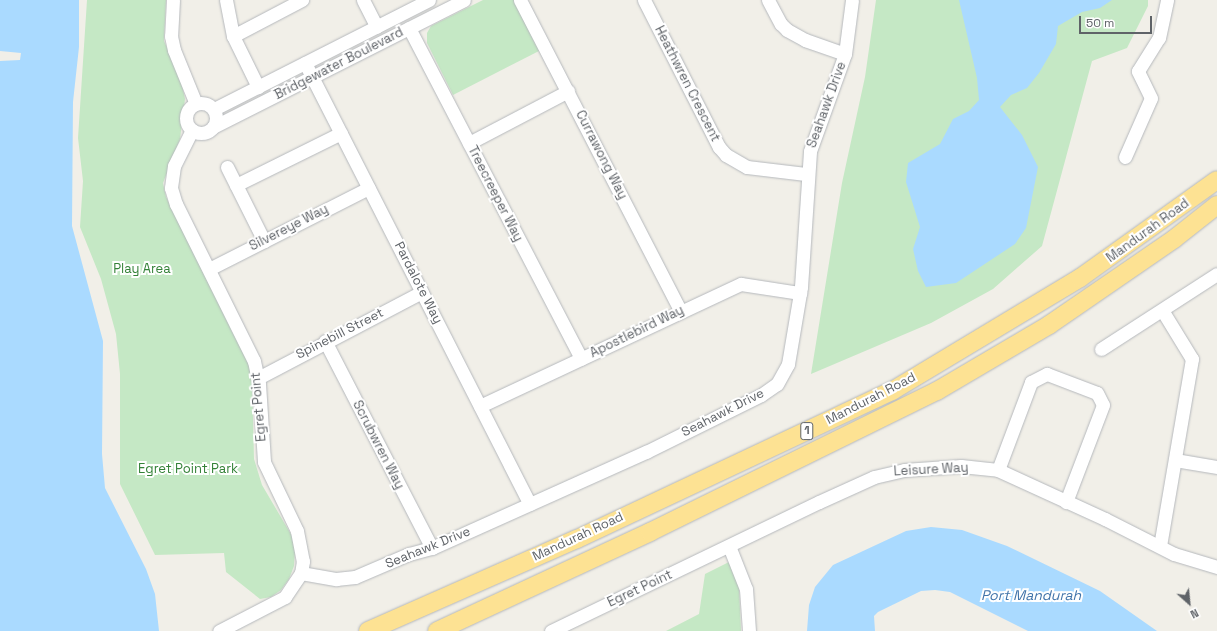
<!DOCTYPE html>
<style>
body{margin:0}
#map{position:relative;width:1217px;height:631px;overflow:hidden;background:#f1efe8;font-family:"Space Grotesk",sans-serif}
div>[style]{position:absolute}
.green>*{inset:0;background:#c5e8c5}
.water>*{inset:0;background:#aadaff}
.roads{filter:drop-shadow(0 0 1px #b5b8bc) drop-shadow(0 0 1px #b5b8bc)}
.minor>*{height:13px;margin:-6.5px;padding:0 6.5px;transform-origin:6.5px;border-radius:6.5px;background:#fff}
.minor>.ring{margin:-6.5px;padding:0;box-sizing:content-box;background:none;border:13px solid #fff;border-radius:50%}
.highway>*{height:18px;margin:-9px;padding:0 9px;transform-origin:9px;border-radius:9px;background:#fde293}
span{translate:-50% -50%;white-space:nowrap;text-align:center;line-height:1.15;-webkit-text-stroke:4px #fff;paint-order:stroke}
.shield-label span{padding:1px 3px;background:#fff;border:1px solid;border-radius:3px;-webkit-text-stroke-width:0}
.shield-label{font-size:12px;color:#5f6368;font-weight:700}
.street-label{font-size:13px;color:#5f6368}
.park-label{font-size:13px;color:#348238}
.water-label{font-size:14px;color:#4174aa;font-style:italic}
.north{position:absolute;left:1169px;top:583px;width:40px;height:40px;-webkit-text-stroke:3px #fff;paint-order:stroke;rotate:153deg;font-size:11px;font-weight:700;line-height:16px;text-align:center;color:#5f6368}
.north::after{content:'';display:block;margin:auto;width:14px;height:18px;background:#5f6368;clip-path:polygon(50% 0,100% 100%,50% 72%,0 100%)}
.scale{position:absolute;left:1079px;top:16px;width:73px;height:18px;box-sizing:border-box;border:2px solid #5f6368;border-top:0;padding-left:5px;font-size:12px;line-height:14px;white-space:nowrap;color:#5f6368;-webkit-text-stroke:3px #fff;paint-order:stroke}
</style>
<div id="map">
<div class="green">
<i style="clip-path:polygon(87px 0,166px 0,164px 41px,181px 79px,185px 99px,180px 139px,163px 183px,166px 197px,245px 352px,252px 377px,254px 459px,262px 485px,292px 536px,295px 551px,294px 566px,289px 579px,281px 590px,271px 597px,260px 599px,226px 572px,224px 553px,155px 555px,120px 484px,120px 374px,116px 334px,101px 279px,80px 227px,83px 181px,78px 138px)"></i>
<i style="clip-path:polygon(483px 0,514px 0,539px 51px,453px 95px,427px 43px,427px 33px,431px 26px)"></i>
<i style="clip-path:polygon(876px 0,1148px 0,1148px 6px,1127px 48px,1092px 61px,1042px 246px,993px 289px,931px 323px,811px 374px,842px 183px,865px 77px)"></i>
<i style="clip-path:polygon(729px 562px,739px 587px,741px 631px,666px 631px,699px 614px,705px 574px)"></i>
</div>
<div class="water">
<i style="clip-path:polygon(0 0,79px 0,79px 47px,73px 102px,72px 226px,103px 341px,102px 454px,105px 488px,146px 569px,155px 594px,159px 631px,0 631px,0 61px,20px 60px,21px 53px,0 51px)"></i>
<i style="clip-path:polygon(959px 0,1112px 0,1100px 8px,1082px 12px,1058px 26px,1056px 44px,1039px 73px,1027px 88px,1011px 95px,1000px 107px,1022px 135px,1038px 167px,1026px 228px,1015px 244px,956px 283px,926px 287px,918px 271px,913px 249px,920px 227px,906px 182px,908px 163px,940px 144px,953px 119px,969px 111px,979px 100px,977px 78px)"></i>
<i style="clip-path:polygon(931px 527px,962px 530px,1007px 546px,1100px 591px,1157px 631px,1028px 631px,950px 592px,935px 590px,921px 591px,878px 612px,874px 616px,875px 631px,807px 631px,809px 605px,815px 587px,833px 565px,906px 531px)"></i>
</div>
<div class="roads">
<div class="minor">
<i style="left:173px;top:0;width:36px;rotate:93deg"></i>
<i style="left:171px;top:36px;width:14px;rotate:78deg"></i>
<i style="left:174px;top:50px;width:58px;rotate:67.8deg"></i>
<i style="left:226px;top:0;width:37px;rotate:79deg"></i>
<i style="left:233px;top:36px;width:57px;rotate:63.9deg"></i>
<i style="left:363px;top:0;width:30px;rotate:63deg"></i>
<i style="left:520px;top:0;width:349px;rotate:62.7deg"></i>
<i style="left:644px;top:0;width:165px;rotate:63deg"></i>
<i style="left:719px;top:147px;width:11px;rotate:49deg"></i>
<i style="left:726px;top:155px;width:24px;rotate:30deg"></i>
<i style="left:747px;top:167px;width:59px;rotate:6.8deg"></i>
<i style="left:768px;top:0;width:27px;rotate:62deg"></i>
<i style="left:781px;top:24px;width:8px;rotate:45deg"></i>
<i style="left:787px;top:30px;width:21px;rotate:29deg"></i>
<i style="left:805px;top:40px;width:42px;rotate:19.3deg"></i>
<i style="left:409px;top:28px;width:373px;rotate:62.5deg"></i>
<i style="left:233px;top:36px;width:78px;rotate:-27.6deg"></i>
<i style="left:305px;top:63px;width:495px;rotate:63deg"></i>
<i class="ring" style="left:186px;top:103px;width:17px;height:17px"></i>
<i style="left:214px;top:109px;width:241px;rotate:-26.9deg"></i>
<i style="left:213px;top:127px;width:281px;rotate:-26.8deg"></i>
<i style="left:192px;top:130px;width:40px;rotate:116.6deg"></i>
<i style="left:174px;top:166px;width:22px;rotate:98deg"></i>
<i style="left:171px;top:188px;width:17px;rotate:73deg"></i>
<i style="left:176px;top:204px;width:175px;rotate:63.6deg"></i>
<i style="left:254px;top:361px;width:24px;rotate:78deg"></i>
<i style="left:259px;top:384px;width:78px;rotate:86.3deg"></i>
<i style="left:264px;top:462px;width:76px;rotate:64.4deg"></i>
<i style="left:297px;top:531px;width:31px;rotate:79deg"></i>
<i style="left:303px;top:561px;width:12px;rotate:99deg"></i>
<i style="left:301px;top:573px;width:29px;rotate:124deg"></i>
<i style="left:285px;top:597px;width:74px;rotate:152.7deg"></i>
<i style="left:469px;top:143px;width:112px;rotate:-27.7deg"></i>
<i style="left:1125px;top:157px;width:64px;rotate:-66.2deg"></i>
<i style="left:1151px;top:98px;width:30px;rotate:-116deg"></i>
<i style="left:1138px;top:71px;width:39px;rotate:-58deg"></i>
<i style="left:1159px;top:38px;width:39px;rotate:-78deg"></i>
<i style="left:227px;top:167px;width:83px;rotate:63.4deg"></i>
<i style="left:236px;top:185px;width:117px;rotate:-26.3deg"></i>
<i style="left:209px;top:269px;width:179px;rotate:-26.9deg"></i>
<i style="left:325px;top:341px;width:233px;rotate:62.7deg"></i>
<i style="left:1101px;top:349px;width:138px;rotate:-32.9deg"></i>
<i style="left:258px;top:378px;width:185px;rotate:-27.7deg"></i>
<i style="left:480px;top:406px;width:288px;rotate:-25.1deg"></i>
<i style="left:741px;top:284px;width:60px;rotate:8.7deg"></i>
<i style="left:1175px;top:460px;width:43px;rotate:9.5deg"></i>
<i style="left:998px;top:470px;width:94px;rotate:-69.4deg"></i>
<i style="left:1031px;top:382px;width:18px;rotate:-27deg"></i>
<i style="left:1047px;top:374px;width:53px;rotate:20.8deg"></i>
<i style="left:1097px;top:393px;width:13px;rotate:63deg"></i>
<i style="left:1103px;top:405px;width:104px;rotate:110.9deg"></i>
<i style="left:729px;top:546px;width:46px;rotate:68.4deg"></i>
<i style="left:746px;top:589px;width:42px;rotate:85.9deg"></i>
<i style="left:1160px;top:546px;width:190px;rotate:-80.3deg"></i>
<i style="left:1192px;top:359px;width:57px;rotate:-121.5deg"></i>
<i style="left:301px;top:573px;width:36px;rotate:10deg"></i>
<i style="left:336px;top:579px;width:19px;rotate:-6deg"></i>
<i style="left:355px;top:577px;width:59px;rotate:-23.1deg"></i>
<i style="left:409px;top:554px;width:24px;rotate:-15deg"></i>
<i style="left:432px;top:548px;width:235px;rotate:-24.2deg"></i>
<i style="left:646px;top:452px;width:128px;rotate:-26.4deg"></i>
<i style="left:761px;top:395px;width:19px;rotate:-35deg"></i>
<i style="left:777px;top:384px;width:23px;rotate:-61deg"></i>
<i style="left:788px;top:364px;width:78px;rotate:-80.4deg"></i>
<i style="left:801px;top:287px;width:136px;rotate:-86.2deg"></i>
<i style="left:810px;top:151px;width:103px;rotate:-70.2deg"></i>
<i style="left:845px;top:54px;width:54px;rotate:-82.6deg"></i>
<i style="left:551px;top:631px;width:297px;rotate:-25.7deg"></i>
<i style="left:819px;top:502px;width:60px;rotate:-24.4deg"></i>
<i style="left:874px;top:477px;width:31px;rotate:-13deg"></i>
<i style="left:904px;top:470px;width:57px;rotate:-4deg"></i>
<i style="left:961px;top:466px;width:37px;rotate:6deg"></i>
<i style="left:998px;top:470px;width:118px;rotate:24.6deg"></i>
<i style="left:1105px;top:519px;width:77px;rotate:26.9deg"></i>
<i style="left:1174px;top:554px;width:45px;rotate:16.8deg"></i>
</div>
<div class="highway">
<i style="left:368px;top:631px;width:228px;rotate:-23.8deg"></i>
<i style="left:577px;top:539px;width:348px;rotate:-25.2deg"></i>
<i style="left:892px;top:391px;width:219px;rotate:-31deg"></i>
<i style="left:1080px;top:278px;width:168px;rotate:-35.6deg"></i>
<i style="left:437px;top:631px;width:235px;rotate:-24.9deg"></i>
<i style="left:650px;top:532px;width:320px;rotate:-26.2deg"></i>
<i style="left:937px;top:391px;width:130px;rotate:-30.5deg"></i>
<i style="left:1049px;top:325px;width:152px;rotate:-34.5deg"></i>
<i style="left:1174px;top:239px;width:55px;rotate:-38.3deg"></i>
</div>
</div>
<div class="shield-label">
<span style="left:807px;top:431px">1</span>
</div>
<div class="street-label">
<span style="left:339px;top:64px;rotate:-27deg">Bridgewater Boulevard</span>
<span style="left:687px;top:84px;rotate:63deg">Heathwren Crescent</span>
<span style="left:827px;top:105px;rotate:-70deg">Seahawk Drive</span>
<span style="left:601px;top:155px;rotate:63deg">Currawong Way</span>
<span style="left:495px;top:194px;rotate:63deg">Treecreeper Way</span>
<span style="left:289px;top:228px;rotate:-27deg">Silvereye Way</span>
<span style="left:1148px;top:231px;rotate:-36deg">Mandurah Road</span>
<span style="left:418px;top:283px;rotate:63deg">Pardalote Way</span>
<span style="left:637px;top:332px;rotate:-26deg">Apostlebird Way</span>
<span style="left:340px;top:334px;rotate:-27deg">Spinebill Street</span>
<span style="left:871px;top:399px;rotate:-27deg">Mandurah Road</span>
<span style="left:259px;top:407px;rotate:-95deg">Egret Point</span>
<span style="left:723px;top:413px;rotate:-27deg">Seahawk Drive</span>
<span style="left:378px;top:445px;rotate:63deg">Scrubwren Way</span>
<span style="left:931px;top:470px;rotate:-3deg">Leisure Way</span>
<span style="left:578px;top:537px;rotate:-25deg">Mandurah Road</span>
<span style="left:428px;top:548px;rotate:-22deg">Seahawk Drive</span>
<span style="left:640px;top:589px;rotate:-25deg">Egret Point</span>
</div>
<div class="park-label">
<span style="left:142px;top:269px">Play Area</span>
<span style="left:188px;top:469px">Egret Point Park</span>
</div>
<div class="water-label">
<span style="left:1031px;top:595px">Port Mandurah</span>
</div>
<div class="north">N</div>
<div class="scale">50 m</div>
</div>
